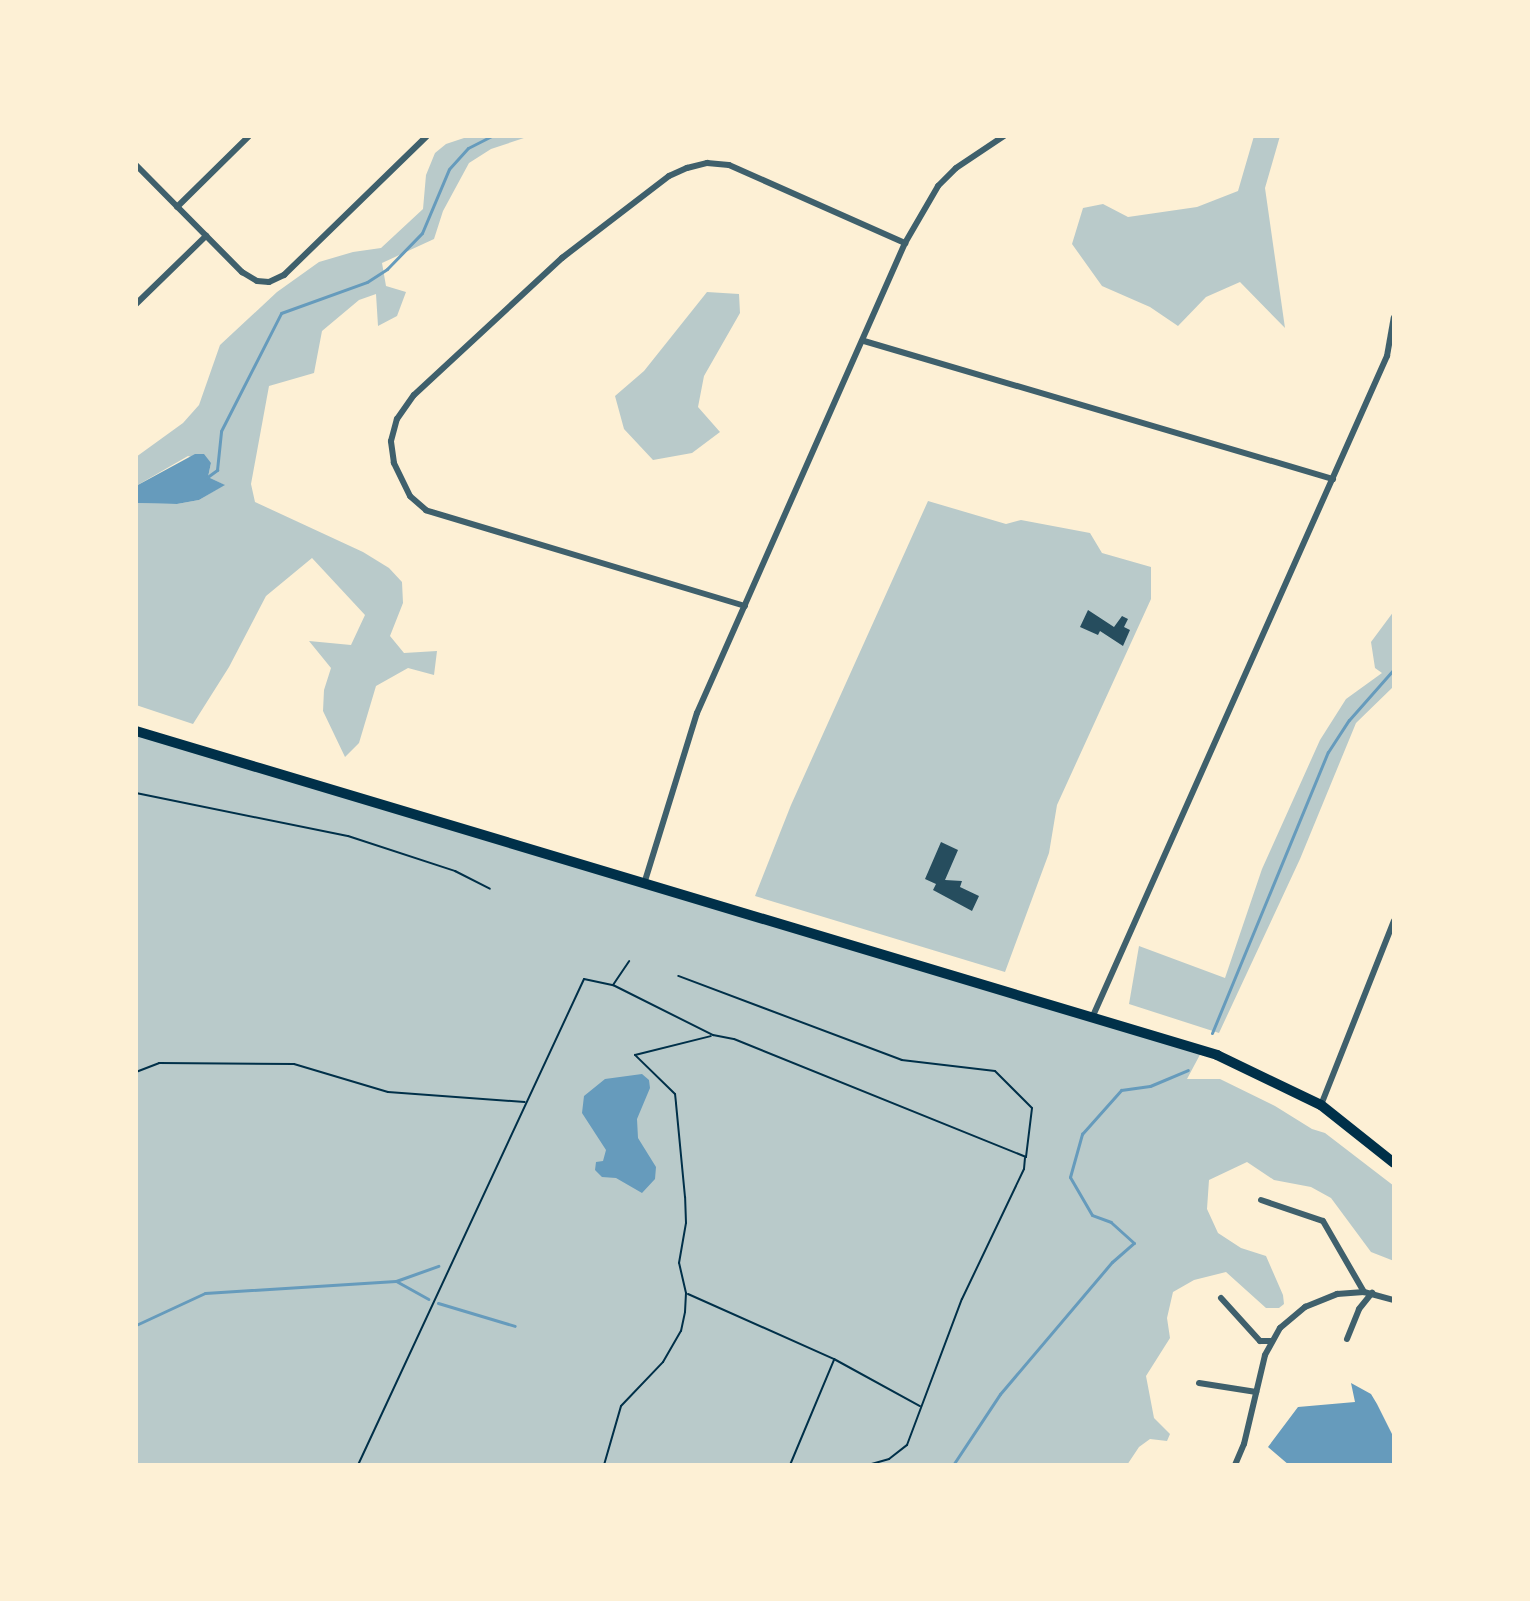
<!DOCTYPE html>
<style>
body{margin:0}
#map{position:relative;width:1530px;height:1601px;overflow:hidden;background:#fdf0d5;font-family:Lato,sans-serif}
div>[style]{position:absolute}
.green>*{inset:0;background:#b9caca}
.water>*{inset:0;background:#669bbc}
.stream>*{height:3px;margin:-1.5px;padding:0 1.5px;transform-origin:1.5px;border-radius:1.5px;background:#669bbc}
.building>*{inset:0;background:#264d5e}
.path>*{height:2px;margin:-1px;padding:0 1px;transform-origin:1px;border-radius:1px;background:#003049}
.minor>*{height:6px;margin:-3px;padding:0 3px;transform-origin:3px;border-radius:3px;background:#3f606c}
.primary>*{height:10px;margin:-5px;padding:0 5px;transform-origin:5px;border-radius:5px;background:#003049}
span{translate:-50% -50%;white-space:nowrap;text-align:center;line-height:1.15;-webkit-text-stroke:6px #fdf0d5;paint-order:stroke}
.frame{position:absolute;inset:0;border:138px solid #fdf0d5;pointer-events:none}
</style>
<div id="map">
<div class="green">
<i style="clip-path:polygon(470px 136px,530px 136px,491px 149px,469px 163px,443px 211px,434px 239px,382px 263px,386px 286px,406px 292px,397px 316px,378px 326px,376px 294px,359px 300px,322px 331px,314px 373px,269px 386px,251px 484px,255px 502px,363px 552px,389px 568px,402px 582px,403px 603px,390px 636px,404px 653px,437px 651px,434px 675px,408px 668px,376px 686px,359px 743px,345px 757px,323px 711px,324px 690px,331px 668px,309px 641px,351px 645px,365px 615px,312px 558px,266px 596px,229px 667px,193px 724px,136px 705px,136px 503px,177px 504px,199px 500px,224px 485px,208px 477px,211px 463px,188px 456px,136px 486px,136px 457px,183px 423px,199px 405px,220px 345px,277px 292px,319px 262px,353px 252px,381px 248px,423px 209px,426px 175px,435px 153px,446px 144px)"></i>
<i style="clip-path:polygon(1254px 136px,1280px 136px,1265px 188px,1285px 328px,1240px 282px,1206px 297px,1178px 326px,1150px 307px,1102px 286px,1072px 244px,1083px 208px,1103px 204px,1128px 217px,1197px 207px,1238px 191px)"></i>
<i style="clip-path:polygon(707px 292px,739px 294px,740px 313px,704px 376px,698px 407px,720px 432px,692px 453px,653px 460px,624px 429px,615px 396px,644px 371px)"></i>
<i style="clip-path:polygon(928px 501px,1006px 524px,1021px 520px,1090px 533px,1102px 553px,1151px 567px,1151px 599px,1057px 805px,1049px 853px,1005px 972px,755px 896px,791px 805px)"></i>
<i style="clip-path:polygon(1394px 611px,1394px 686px,1356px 723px,1300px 859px,1219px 1033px,1129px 1004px,1139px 946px,1225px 978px,1262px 869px,1320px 740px,1346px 699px,1382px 673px,1375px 668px,1371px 642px)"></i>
<i style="clip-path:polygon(136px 731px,1203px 1049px,1187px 1079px,1220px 1079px,1275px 1106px,1312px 1129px,1325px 1133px,1394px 1186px,1394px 1261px,1371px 1252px,1331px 1198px,1311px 1187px,1274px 1180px,1247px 1162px,1209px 1180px,1207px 1209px,1218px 1233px,1241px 1248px,1266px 1256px,1283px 1295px,1284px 1304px,1279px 1308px,1266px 1308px,1226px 1272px,1194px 1280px,1173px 1292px,1167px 1318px,1170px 1338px,1146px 1376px,1154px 1418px,1170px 1434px,1167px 1441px,1150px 1439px,1139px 1447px,1127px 1465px,136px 1465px)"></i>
</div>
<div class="water">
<i style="clip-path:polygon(195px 454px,204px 454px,211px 463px,208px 477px,225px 485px,199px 500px,177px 504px,136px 503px,136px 486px)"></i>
<i style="clip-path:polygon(642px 1074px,649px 1080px,650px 1088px,637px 1119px,638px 1138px,656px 1167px,655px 1179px,642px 1193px,616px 1178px,602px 1177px,595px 1170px,596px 1162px,603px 1161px,606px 1150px,582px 1113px,584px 1096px,605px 1079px)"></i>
<i style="clip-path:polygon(1351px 1383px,1371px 1394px,1377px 1404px,1394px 1438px,1394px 1465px,1289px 1465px,1268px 1447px,1298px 1407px,1355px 1402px)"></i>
</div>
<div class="stream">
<i style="left:206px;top:478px;width:14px;rotate:-36deg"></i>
<i style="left:217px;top:470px;width:39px;rotate:-84deg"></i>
<i style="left:221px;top:431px;width:132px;rotate:-63deg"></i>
<i style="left:281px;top:313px;width:91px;rotate:-19.8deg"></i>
<i style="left:367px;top:282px;width:24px;rotate:-33deg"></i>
<i style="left:387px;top:269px;width:50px;rotate:-45.8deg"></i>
<i style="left:422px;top:233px;width:69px;rotate:-67.1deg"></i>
<i style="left:449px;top:169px;width:28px;rotate:-48deg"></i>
<i style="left:468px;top:148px;width:27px;rotate:-27deg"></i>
<i style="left:1212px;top:1033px;width:304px;rotate:-67.6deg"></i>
<i style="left:1328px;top:752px;width:38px;rotate:-57deg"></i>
<i style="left:1349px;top:720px;width:68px;rotate:-48.6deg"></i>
<i style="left:396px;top:1281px;width:45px;rotate:-19.7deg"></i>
<i style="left:438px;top:1303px;width:80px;rotate:16.6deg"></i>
<i style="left:136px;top:1325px;width:76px;rotate:-24.9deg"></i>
<i style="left:205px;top:1293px;width:191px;rotate:-3.6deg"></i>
<i style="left:396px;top:1281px;width:37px;rotate:29deg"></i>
<i style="left:953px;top:1465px;width:85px;rotate:-56.5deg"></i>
<i style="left:1000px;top:1394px;width:173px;rotate:-49.7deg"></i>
<i style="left:1112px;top:1262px;width:29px;rotate:-41deg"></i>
<i style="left:1134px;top:1243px;width:31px;rotate:-138deg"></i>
<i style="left:1111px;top:1222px;width:20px;rotate:-160deg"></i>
<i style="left:1092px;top:1215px;width:44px;rotate:-120.1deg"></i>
<i style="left:1070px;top:1177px;width:45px;rotate:-74.4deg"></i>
<i style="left:1082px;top:1134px;width:59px;rotate:-48.4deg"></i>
<i style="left:1121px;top:1090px;width:29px;rotate:-8deg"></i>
<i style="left:1150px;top:1086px;width:41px;rotate:-22.8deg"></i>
</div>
<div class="building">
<i style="clip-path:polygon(1088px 610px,1114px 627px,1122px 616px,1128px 619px,1124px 627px,1130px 630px,1123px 646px,1100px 631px,1098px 635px,1080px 627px)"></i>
<i style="clip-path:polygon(941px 842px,958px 850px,945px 880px,962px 881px,960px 887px,979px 896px,972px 911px,933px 890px,936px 884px,925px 879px)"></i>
</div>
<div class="path">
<i style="left:136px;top:793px;width:216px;rotate:11.5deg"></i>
<i style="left:348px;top:836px;width:113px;rotate:18.1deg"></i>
<i style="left:455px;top:871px;width:39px;rotate:27deg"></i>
<i style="left:613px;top:985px;width:112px;rotate:26.6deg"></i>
<i style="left:713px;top:1035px;width:21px;rotate:11deg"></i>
<i style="left:734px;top:1039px;width:315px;rotate:22deg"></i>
<i style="left:1026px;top:1157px;width:49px;rotate:-83deg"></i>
<i style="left:1032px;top:1108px;width:52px;rotate:-135deg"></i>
<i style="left:995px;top:1071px;width:94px;rotate:-173.3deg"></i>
<i style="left:902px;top:1060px;width:239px;rotate:-159.4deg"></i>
<i style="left:136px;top:1072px;width:25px;rotate:-21deg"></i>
<i style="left:159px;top:1063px;width:135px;rotate:0.4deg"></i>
<i style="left:294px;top:1064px;width:98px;rotate:16.6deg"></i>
<i style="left:388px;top:1092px;width:137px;rotate:4.2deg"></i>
<i style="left:688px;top:1294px;width:160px;rotate:24deg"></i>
<i style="left:834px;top:1359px;width:98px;rotate:28.7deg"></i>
<i style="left:358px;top:1465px;width:536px;rotate:-65.06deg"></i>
<i style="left:584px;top:979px;width:30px;rotate:12deg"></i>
<i style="left:613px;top:985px;width:29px;rotate:-56deg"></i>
<i style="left:604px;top:1465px;width:61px;rotate:-73.9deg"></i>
<i style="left:621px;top:1406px;width:61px;rotate:-46.3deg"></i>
<i style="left:663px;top:1362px;width:36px;rotate:-60deg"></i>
<i style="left:681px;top:1331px;width:19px;rotate:-78deg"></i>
<i style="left:685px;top:1312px;width:19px;rotate:-87deg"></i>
<i style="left:686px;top:1293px;width:31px;rotate:-103deg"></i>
<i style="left:679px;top:1263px;width:41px;rotate:-80.1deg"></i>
<i style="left:686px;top:1223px;width:26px;rotate:-92deg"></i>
<i style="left:685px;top:1197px;width:94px;rotate:-95.5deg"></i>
<i style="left:676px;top:1103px;width:9px;rotate:-96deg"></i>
<i style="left:675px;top:1094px;width:56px;rotate:-135.7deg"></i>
<i style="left:635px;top:1055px;width:78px;rotate:-14deg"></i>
<i style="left:790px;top:1465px;width:114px;rotate:-67.3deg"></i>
<i style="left:868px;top:1465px;width:22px;rotate:-16deg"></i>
<i style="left:889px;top:1459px;width:23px;rotate:-38deg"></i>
<i style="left:907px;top:1445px;width:156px;rotate:-69.4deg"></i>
<i style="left:962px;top:1299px;width:144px;rotate:-64.5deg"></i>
<i style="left:1024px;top:1169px;width:11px;rotate:-85deg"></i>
</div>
<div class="minor">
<i style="left:136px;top:165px;width:151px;rotate:45.3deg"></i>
<i style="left:242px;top:272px;width:17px;rotate:31deg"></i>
<i style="left:257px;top:281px;width:12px;rotate:5deg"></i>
<i style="left:269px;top:282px;width:17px;rotate:-25deg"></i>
<i style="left:284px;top:275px;width:199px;rotate:-44.2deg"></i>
<i style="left:177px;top:207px;width:101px;rotate:-44.6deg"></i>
<i style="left:136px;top:304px;width:98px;rotate:-44.2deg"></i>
<i style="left:864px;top:341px;width:489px;rotate:16.4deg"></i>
<i style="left:745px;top:606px;width:333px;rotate:-163.3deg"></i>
<i style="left:426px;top:510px;width:21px;rotate:-139deg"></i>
<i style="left:410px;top:496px;width:37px;rotate:-116deg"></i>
<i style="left:394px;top:463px;width:22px;rotate:-98deg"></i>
<i style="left:391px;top:441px;width:23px;rotate:-75deg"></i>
<i style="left:397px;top:419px;width:29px;rotate:-55deg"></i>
<i style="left:414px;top:395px;width:202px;rotate:-42.8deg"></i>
<i style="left:562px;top:258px;width:135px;rotate:-37.5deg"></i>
<i style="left:669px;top:176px;width:20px;rotate:-24deg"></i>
<i style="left:687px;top:168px;width:21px;rotate:-14deg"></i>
<i style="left:707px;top:163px;width:22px;rotate:5deg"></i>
<i style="left:729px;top:165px;width:193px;rotate:23.9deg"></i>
<i style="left:644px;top:884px;width:179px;rotate:-72.8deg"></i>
<i style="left:697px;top:713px;width:514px;rotate:-66.13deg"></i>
<i style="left:905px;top:243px;width:66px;rotate:-59.9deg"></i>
<i style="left:938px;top:186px;width:25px;rotate:-45deg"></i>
<i style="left:956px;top:168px;width:58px;rotate:-33.7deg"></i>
<i style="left:1092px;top:1018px;width:725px;rotate:-65.98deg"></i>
<i style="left:1387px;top:356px;width:39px;rotate:-80deg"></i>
<i style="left:1321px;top:1105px;width:198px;rotate:-68.4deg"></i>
<i style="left:1261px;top:1200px;width:65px;rotate:18.7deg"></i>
<i style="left:1323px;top:1221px;width:82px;rotate:60deg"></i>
<i style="left:1221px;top:1298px;width:58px;rotate:47.8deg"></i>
<i style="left:1260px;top:1341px;width:11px"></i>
<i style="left:1347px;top:1339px;width:32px;rotate:-68deg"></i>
<i style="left:1359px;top:1309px;width:21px;rotate:-51deg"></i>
<i style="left:1199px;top:1383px;width:58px;rotate:9deg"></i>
<i style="left:1235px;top:1465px;width:23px;rotate:-67deg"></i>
<i style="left:1244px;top:1444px;width:91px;rotate:-76.7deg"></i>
<i style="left:1265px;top:1355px;width:31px;rotate:-61deg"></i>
<i style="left:1280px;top:1328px;width:33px;rotate:-40deg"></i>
<i style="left:1305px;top:1307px;width:35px;rotate:-22deg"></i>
<i style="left:1337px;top:1294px;width:27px;rotate:-4deg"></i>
<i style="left:1364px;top:1292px;width:31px;rotate:15deg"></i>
</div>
<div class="primary">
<i style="left:136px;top:731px;width:1129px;rotate:16.68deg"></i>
<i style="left:1217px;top:1055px;width:115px;rotate:25.7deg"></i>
<i style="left:1321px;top:1105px;width:93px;rotate:38.5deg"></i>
</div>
<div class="frame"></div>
</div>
